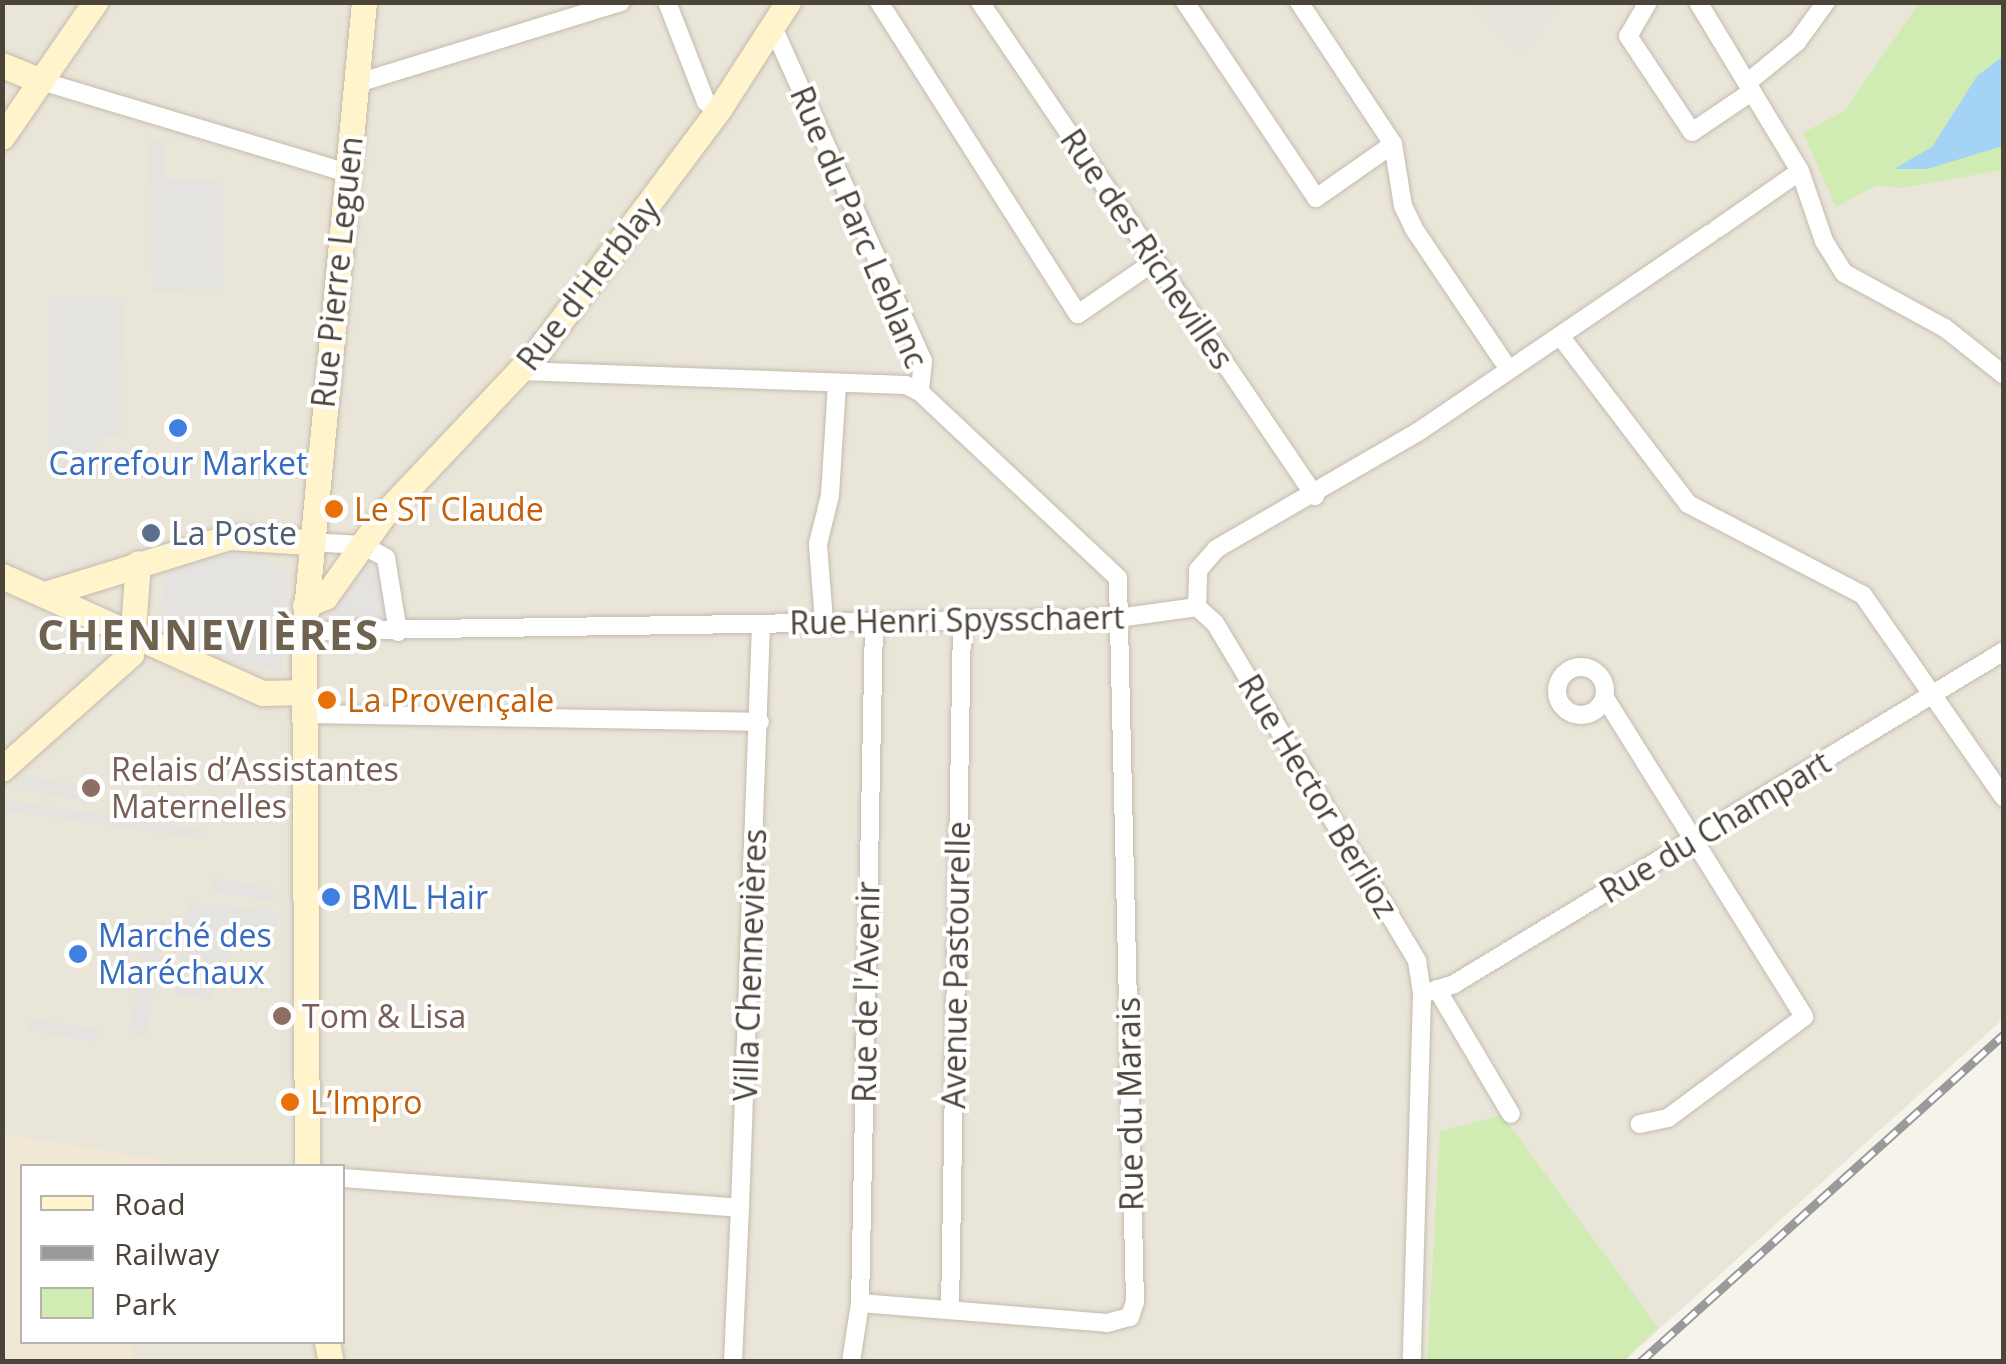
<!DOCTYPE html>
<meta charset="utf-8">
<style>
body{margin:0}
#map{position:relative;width:2006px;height:1364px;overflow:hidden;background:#f6f3eb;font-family:"Open Sans",sans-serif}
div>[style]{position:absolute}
.residential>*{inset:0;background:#eae5d9}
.industrial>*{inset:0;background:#e6e2dc}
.education>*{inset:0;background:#f0e8d4}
.green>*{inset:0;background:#d1ecb2}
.parking>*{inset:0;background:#e5e3df;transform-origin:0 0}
.water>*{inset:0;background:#a5d3f5}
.roads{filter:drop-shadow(0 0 2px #c3bbad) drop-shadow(0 0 2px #c3bbad)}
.street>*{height:18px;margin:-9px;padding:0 9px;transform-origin:9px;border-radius:9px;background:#fff}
.street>.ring{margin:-9px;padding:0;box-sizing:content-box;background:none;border:18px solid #fff;border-radius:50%}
.secondary>*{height:25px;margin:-12.5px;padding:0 12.5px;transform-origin:12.5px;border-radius:12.5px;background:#fff4cc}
.rail>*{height:9px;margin-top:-4.5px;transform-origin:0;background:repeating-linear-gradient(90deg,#fff 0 15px,#9a9a9a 0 30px);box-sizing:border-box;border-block:2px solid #9a9a9a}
.dots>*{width:28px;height:28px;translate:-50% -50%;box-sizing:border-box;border:5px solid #fff;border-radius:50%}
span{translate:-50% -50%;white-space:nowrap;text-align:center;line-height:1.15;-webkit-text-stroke:8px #fff;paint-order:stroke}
.street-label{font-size:32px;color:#4b4438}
.shop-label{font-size:32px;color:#366cbe}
.left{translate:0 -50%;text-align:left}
.food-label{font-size:32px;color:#c56008}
.service-label{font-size:32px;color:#4e5e75}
.education-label{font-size:32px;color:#785e54}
.district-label{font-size:42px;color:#6f624e;font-weight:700;letter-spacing:2.5px}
.frame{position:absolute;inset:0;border:5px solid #4b4438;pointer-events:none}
.legend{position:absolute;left:20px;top:1164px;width:325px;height:180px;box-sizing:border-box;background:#fff;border:2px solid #b7b4af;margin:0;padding:12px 18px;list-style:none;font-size:30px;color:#4b4438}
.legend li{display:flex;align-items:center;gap:20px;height:50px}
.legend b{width:50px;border:2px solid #b7b4af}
</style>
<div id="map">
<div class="residential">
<i style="clip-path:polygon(evenodd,3px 3px,2003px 3px,2003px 1019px,1624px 1361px,3px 1362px,3px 3px,22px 1166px,342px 1166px,342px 1342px,22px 1342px,22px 1166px)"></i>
</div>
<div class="industrial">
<i style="clip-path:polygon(1471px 3px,1561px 3px,1523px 55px)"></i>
</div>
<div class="education">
<i style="clip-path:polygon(2px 1134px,169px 1161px,168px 1166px,22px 1166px,22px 1342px,134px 1342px,132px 1361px,3px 1361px)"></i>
</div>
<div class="green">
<i style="clip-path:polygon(1919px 3px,2003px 3px,2003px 170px,1899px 188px,1877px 185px,1836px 207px,1803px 133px,1845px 110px)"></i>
<i style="clip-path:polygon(1502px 1115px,1658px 1327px,1624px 1361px,1427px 1362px,1440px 1131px)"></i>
</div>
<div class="parking">
<i style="clip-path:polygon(163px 139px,165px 180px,222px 179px,224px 290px,152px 291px,149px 140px)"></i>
<i style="clip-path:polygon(50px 297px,123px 298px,121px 437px,98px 437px,97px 471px,48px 470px)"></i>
<i style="clip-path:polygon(251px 550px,287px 571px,282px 671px,241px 666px,158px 630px,167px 564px)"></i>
<i style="clip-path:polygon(359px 561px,382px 565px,387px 614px,379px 625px,337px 623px,328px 609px)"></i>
<i style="left:24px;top:775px;width:56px;height:14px;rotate:11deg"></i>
<i style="clip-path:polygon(3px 800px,57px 808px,203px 830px,201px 839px,3px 810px)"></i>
<i style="left:213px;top:878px;width:62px;height:13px;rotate:9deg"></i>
<i style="clip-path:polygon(188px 902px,279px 912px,275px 928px,236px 926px,228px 968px,217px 968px,212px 999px,175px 994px)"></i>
<i style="left:149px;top:920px;width:17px;height:115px;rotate:10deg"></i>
<i style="left:30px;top:1019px;width:69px;height:12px;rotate:9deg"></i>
</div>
<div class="water">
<i style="clip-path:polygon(2003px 56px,2003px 146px,1927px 169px,1894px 169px,1932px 147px,1977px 76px)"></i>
</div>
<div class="roads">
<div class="street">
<i style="left:667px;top:2px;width:107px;rotate:68.7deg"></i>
<i style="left:706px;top:102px;width:15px;rotate:28deg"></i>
<i style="left:879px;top:2px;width:370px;rotate:57.5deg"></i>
<i style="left:1078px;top:314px;width:93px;rotate:-34.5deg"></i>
<i style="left:980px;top:2px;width:597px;rotate:55.86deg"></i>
<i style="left:1185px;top:2px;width:236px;rotate:56.2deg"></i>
<i style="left:1316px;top:198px;width:94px;rotate:-35deg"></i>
<i style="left:1299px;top:2px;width:170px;rotate:56.5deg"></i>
<i style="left:1393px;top:144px;width:63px;rotate:80.8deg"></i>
<i style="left:1403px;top:206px;width:25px;rotate:64deg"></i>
<i style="left:1414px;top:229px;width:159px;rotate:56deg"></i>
<i style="left:1648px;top:2px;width:39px;rotate:120deg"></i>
<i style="left:1628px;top:36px;width:115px;rotate:56.3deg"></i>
<i style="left:1692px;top:132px;width:71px;rotate:-34.1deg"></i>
<i style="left:1698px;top:2px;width:197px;rotate:58.9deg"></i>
<i style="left:1800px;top:171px;width:74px;rotate:71.1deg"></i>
<i style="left:1824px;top:241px;width:38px;rotate:58deg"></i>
<i style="left:1844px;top:273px;width:115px;rotate:28.6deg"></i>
<i style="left:1945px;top:328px;width:75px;rotate:38.5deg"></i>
<i style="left:772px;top:25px;width:368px;rotate:65.8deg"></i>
<i style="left:923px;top:361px;width:31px;rotate:96deg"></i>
<i style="left:41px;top:81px;width:320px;rotate:16.7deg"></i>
<i style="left:358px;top:83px;width:275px;rotate:-17.1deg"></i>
<i style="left:1747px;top:83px;width:65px;rotate:-39.4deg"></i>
<i style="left:1797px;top:42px;width:49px;rotate:-54.1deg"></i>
<i style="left:1717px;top:229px;width:101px;rotate:-34.9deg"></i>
<i style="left:1561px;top:337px;width:210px;rotate:52.7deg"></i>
<i style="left:1688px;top:504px;width:197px;rotate:27.5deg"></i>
<i style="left:1863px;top:595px;width:247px;rotate:55.2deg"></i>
<i style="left:521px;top:371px;width:385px;rotate:2.1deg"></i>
<i style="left:906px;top:385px;width:16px;rotate:27deg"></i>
<i style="left:309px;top:542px;width:53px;rotate:3.2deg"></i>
<i style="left:362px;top:545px;width:27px;rotate:28deg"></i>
<i style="left:386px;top:558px;width:75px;rotate:80.8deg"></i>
<i style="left:1197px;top:607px;width:24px;rotate:42deg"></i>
<i style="left:1215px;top:623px;width:394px;rotate:59.1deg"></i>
<i style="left:1417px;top:961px;width:33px;rotate:81deg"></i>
<i style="left:1422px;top:994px;width:368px;rotate:91.6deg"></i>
<i style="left:1197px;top:607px;width:37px;rotate:-88deg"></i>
<i style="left:1198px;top:570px;width:28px;rotate:-49deg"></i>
<i style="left:1216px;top:549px;width:233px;rotate:-30.1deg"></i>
<i style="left:1418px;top:432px;width:354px;rotate:-34.2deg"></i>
<i style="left:824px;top:621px;width:77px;rotate:-94.5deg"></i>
<i style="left:818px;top:544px;width:50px;rotate:-76.2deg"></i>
<i style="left:830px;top:495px;width:111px;rotate:-86.4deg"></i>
<i style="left:304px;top:631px;width:814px;rotate:-0.91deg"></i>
<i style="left:1118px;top:618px;width:80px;rotate:-7.9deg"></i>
<i class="ring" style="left:1557px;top:667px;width:30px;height:30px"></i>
<i style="left:1605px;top:698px;width:376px;rotate:58deg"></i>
<i style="left:1804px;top:1017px;width:169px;rotate:143.4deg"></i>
<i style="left:1668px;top:1118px;width:29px;rotate:168deg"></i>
<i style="left:304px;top:714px;width:456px;rotate:1deg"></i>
<i style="left:1437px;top:989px;width:145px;rotate:59.4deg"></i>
<i style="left:1422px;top:994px;width:34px;rotate:-17deg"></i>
<i style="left:1454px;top:984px;width:643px;rotate:-31.19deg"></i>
<i style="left:342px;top:1178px;width:399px;rotate:4.3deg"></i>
<i style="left:740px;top:1208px;width:584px;rotate:-87.94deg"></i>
<i style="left:860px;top:1303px;width:248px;rotate:4.6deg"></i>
<i style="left:1107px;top:1323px;width:24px;rotate:-15deg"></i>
<i style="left:1130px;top:1317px;width:16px;rotate:-72deg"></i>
<i style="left:1135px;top:1302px;width:724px;rotate:-91.35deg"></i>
<i style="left:1118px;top:578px;width:272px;rotate:-136.8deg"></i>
<i style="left:950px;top:1310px;width:690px;rotate:-89deg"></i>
<i style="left:733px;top:1362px;width:154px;rotate:-87.4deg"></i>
<i style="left:851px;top:1362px;width:60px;rotate:-81.3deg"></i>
<i style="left:860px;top:1303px;width:682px;rotate:-88.82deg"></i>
</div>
<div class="secondary">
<i style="left:2px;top:65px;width:42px;rotate:22.3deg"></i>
<i style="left:2px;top:137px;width:164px;rotate:-55.4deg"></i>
<i style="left:2px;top:576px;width:285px;rotate:24.2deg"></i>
<i style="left:262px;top:693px;width:41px;rotate:-1.4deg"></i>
<i style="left:48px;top:593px;width:189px;rotate:-17.2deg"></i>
<i style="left:229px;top:537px;width:80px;rotate:3.6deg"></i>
<i style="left:305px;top:605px;width:22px;rotate:-22deg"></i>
<i style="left:325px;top:597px;width:103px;rotate:-54.5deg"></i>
<i style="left:385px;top:513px;width:223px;rotate:-46.6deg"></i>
<i style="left:538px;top:351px;width:302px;rotate:-53.2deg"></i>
<i style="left:719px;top:109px;width:127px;rotate:-57.2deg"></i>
<i style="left:2px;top:769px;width:173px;rotate:-41.7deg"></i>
<i style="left:131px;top:654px;width:91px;rotate:-85.6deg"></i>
<i style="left:307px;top:1166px;width:535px;rotate:-90.32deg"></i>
<i style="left:304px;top:631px;width:632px;rotate:-84.55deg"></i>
<i style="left:327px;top:1342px;width:20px;rotate:79deg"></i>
</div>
</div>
<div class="rail">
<i style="left:1640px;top:1362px;width:490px;rotate:-42deg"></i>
</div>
<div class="dots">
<i style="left:178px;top:428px;background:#3f7fe0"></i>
<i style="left:334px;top:509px;background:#e8710a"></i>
<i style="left:151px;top:533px;background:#5c6f8a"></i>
<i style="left:327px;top:700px;background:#e8710a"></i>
<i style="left:91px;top:788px;background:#8d6e63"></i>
<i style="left:331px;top:897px;background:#3f7fe0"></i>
<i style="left:78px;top:954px;background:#3f7fe0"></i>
<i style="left:282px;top:1016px;background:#8d6e63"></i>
<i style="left:290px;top:1102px;background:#e8710a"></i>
</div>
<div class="street-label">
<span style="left:859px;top:227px;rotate:67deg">Rue du Parc Leblanc</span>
<span style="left:1147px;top:249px;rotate:56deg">Rue des Richevilles</span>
<span style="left:337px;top:272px;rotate:-84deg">Rue Pierre Leguen</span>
<span style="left:588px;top:284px;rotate:-52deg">Rue d'Herblay</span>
<span style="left:957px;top:620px;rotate:-1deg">Rue Henri Spysschaert</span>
<span style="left:1318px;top:796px;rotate:59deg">Rue Hector Berlioz</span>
<span style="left:1715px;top:827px;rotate:-31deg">Rue du Champart</span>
<span style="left:750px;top:965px;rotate:-88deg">Villa Chennevières</span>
<span style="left:956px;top:965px;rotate:-89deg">Avenue Pastourelle</span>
<span style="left:866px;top:992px;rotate:-89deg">Rue de l'Avenir</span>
<span style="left:1130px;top:1104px;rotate:-91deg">Rue du Marais</span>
</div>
<div class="shop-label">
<span style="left:178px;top:463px">Carrefour Market</span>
<span class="left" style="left:351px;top:897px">BML Hair</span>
<span class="left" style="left:98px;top:954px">Marché des<br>Maréchaux</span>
</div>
<div class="food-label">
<span class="left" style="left:354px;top:509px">Le ST Claude</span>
<span class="left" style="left:347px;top:700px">La Provençale</span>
<span class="left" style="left:310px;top:1102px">L’Impro</span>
</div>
<div class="service-label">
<span class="left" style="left:171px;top:533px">La Poste</span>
</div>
<div class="education-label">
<span class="left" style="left:111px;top:788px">Relais d’Assistantes<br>Maternelles</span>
<span class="left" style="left:302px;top:1016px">Tom &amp; Lisa</span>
</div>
<div class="district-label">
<span style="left:209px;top:634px">CHENNEVIÈRES</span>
</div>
<div class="frame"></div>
<ul class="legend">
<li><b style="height:12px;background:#fff4cc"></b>Road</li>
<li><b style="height:12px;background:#9a9a9a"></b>Railway</li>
<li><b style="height:28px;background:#d1ecb2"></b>Park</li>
</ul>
</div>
